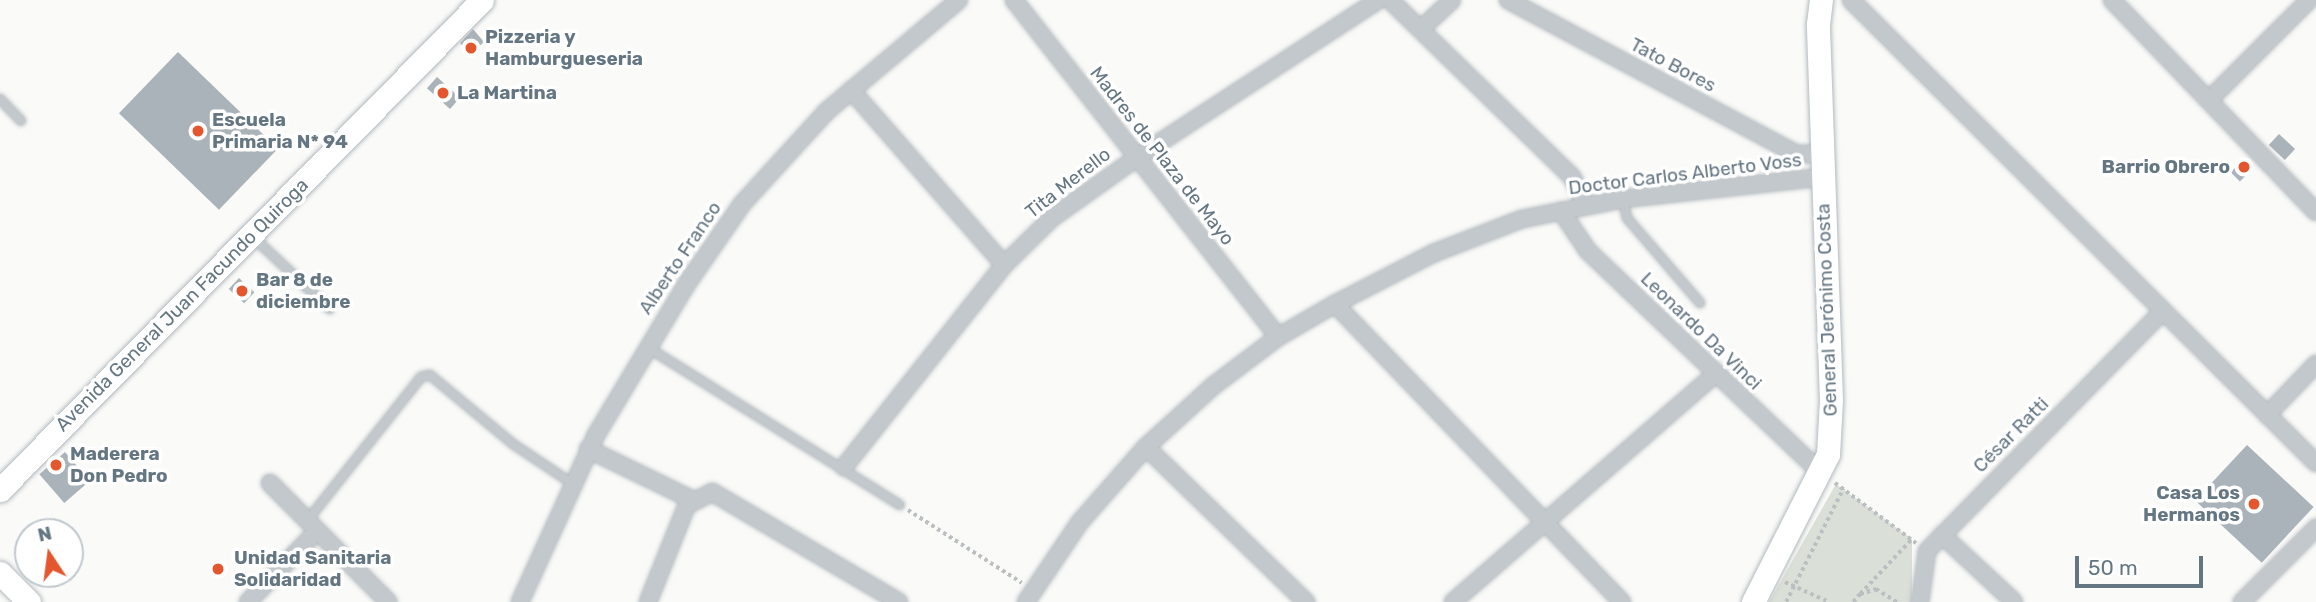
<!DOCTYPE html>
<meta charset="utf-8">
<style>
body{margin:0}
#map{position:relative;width:2316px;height:602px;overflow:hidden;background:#fafaf8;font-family:Rubik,sans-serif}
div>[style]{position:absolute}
.green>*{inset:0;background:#dadfd7}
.building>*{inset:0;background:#aab3b9;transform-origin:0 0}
.path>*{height:3.5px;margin-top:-1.75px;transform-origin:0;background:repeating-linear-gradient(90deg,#bbbfc2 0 3.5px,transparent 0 7px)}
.roads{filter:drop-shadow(0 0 2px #b3babf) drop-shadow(0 0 2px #b3babf)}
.lane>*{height:8px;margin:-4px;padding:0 4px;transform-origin:4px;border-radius:4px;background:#c3c8cc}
.street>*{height:16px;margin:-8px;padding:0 8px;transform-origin:8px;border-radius:8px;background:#c3c8cc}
.secondary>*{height:23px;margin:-11.5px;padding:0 11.5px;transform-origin:11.5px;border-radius:11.5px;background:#fff}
.dots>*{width:19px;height:19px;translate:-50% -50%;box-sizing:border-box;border:4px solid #fff;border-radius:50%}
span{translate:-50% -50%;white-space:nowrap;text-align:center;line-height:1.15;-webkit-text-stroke:7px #fff;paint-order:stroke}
.poi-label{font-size:19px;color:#657683;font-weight:700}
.left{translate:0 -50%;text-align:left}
.right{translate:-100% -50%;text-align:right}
.street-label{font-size:19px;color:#657683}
.north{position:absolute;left:14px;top:518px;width:70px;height:70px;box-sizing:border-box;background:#fff;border:2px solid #c1c8cd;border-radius:50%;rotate:347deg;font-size:19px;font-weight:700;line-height:28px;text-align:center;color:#657683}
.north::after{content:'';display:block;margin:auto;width:24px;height:32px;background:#e4572e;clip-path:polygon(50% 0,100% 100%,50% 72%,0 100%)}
.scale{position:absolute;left:2075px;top:556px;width:128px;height:32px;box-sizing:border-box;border:4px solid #657683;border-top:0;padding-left:9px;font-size:21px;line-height:24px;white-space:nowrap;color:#657683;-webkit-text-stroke:5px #fff;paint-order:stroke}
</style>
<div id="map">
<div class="green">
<i style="clip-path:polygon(1836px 484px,1912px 539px,1912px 602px,1769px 602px)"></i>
</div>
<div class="building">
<i style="clip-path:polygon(473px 29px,484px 42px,470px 54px,460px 43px)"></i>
<i style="left:178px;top:52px;width:139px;height:85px;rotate:44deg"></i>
<i style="left:437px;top:77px;width:31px;height:15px;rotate:42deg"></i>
<i style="left:2279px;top:134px;width:22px;height:15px;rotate:43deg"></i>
<i style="left:2242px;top:161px;width:13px;height:16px;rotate:45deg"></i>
<i style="left:239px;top:278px;width:21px;height:15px;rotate:43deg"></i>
<i style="left:2247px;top:445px;width:91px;height:76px;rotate:43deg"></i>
<i style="left:65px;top:452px;width:38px;height:34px;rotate:49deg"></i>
</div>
<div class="path">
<i style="left:1835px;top:483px;width:101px;rotate:36.5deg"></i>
<i style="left:908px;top:510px;width:135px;rotate:32.6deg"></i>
<i style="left:1785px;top:582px;width:48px;rotate:24.4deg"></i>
<i style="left:1860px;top:594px;width:76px;rotate:-46.6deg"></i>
<i style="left:1786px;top:602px;width:127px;rotate:-63.2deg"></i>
<i style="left:1853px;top:602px;width:11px;rotate:-49deg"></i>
<i style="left:1860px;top:594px;width:17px;rotate:-17deg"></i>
<i style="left:1876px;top:589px;width:25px;rotate:32deg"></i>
</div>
<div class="roads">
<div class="lane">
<i style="left:0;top:99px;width:30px;rotate:46deg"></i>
<i style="left:1623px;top:199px;width:19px;rotate:78deg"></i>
<i style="left:1627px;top:218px;width:112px;rotate:49.3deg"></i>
<i style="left:253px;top:237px;width:105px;rotate:43.1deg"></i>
<i style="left:647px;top:347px;width:298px;rotate:32deg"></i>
<i style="left:307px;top:521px;width:184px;rotate:-51.6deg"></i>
<i style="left:421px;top:377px;width:9px;rotate:-13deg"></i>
<i style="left:430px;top:375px;width:108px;rotate:39.7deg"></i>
<i style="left:513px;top:444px;width:69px;rotate:33.7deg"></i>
</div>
<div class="street">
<i style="left:1014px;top:0;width:428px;rotate:51.9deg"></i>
<i style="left:1390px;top:0;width:254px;rotate:44.2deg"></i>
<i style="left:1572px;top:177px;width:31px;rotate:63deg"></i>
<i style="left:1508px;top:0;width:327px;rotate:28.1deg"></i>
<i style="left:1797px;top:154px;width:25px"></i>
<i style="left:1851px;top:0;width:656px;rotate:44.88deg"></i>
<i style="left:2112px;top:0;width:294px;rotate:46.1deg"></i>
<i style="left:1421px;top:29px;width:42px;rotate:-43.1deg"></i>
<i style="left:851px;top:90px;width:232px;rotate:48.8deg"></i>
<i style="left:2209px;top:100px;width:141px;rotate:-45deg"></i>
<i style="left:1561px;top:211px;width:48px;rotate:56deg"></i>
<i style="left:1588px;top:251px;width:323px;rotate:43.6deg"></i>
<i style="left:1335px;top:304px;width:414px;rotate:46.1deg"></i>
<i style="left:2267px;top:415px;width:71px;rotate:-46.1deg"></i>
<i style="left:1146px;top:447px;width:223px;rotate:44.1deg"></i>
<i style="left:588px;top:449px;width:117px;rotate:25.9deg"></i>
<i style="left:844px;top:467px;width:258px;rotate:-51.6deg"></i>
<i style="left:1004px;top:265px;width:67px;rotate:-44.4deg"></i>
<i style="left:1052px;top:218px;width:103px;rotate:-35.5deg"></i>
<i style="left:1136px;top:158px;width:289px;rotate:-33.1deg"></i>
<i style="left:270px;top:483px;width:168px;rotate:45.2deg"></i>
<i style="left:1942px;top:535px;width:98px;rotate:42.9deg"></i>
<i style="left:248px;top:602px;width:98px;rotate:-45.8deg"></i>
<i style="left:520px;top:602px;width:183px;rotate:-65.5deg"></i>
<i style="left:596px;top:435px;width:175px;rotate:-59deg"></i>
<i style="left:686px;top:285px;width:98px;rotate:-55.3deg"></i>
<i style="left:742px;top:204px;width:126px;rotate:-47.6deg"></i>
<i style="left:827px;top:111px;width:172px;rotate:-40.1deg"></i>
<i style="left:648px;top:602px;width:105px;rotate:-68.1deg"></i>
<i style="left:687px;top:505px;width:28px;rotate:-27deg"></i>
<i style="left:712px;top:492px;width:217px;rotate:30.5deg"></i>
<i style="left:1026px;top:602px;width:97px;rotate:-56deg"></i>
<i style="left:1080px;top:522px;width:100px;rotate:-48.7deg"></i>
<i style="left:1146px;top:447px;width:91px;rotate:-42.3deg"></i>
<i style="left:1213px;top:386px;width:81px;rotate:-37deg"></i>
<i style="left:1278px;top:337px;width:66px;rotate:-30.1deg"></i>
<i style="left:1335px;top:304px;width:111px;rotate:-27.3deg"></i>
<i style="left:1434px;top:253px;width:94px;rotate:-21.1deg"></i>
<i style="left:1522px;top:219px;width:103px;rotate:-11.2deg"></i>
<i style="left:1623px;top:199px;width:200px;rotate:-6.3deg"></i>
<i style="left:1453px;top:602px;width:346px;rotate:-41deg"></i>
<i style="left:1920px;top:602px;width:51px;rotate:-82.2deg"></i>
<i style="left:1927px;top:551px;width:335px;rotate:-45.5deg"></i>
<i style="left:2242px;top:602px;width:105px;rotate:-45deg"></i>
</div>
<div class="secondary">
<i style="left:0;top:490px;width:687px;rotate:-45.47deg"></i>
<i style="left:0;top:573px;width:41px;rotate:45deg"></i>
<i style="left:1753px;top:602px;width:166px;rotate:-63.1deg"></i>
<i style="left:1828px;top:454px;width:54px;rotate:-86.8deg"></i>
<i style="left:1831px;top:400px;width:376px;rotate:-92deg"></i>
<i style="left:1818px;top:24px;width:24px;rotate:-83deg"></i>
</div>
</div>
<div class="dots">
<i style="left:471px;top:48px;background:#e4572e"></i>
<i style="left:443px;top:93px;background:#e4572e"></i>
<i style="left:198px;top:131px;background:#e4572e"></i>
<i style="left:2244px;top:167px;background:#e4572e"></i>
<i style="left:242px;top:291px;background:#e4572e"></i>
<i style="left:56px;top:465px;background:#e4572e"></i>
<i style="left:2254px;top:504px;background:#e4572e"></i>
<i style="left:218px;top:569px;background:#e4572e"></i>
</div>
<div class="poi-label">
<span class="left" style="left:485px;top:48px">Pizzeria y<br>Hamburgueseria</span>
<span class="left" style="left:457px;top:93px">La Martina</span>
<span class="left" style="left:212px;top:131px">Escuela<br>Primaria N* 94</span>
<span class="right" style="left:2230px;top:167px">Barrio Obrero</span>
<span class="left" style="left:256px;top:291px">Bar 8 de<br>diciembre</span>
<span class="left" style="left:70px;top:465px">Maderera<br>Don Pedro</span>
<span class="right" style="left:2240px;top:504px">Casa Los<br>Hermanos</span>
<span class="left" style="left:234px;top:569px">Unidad Sanitaria<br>Solidaridad</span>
</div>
<div class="street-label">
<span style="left:1673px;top:65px;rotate:28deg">Tato Bores</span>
<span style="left:1162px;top:156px;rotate:52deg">Madres de Plaza de Mayo</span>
<span style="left:1685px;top:174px;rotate:-7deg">Doctor Carlos Alberto Voss</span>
<span style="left:1068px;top:183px;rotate:-38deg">Tita Merello</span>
<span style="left:680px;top:258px;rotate:-56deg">Alberto Franco</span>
<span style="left:182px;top:305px;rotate:-45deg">Avenida General Juan Facundo Quiroga</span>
<span style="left:1827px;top:310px;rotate:-92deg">General Jerónimo Costa</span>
<span style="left:1701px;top:331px;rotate:44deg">Leonardo Da Vinci</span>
<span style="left:2011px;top:435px;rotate:-45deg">César Ratti</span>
</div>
<div class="north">N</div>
<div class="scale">50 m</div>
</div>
